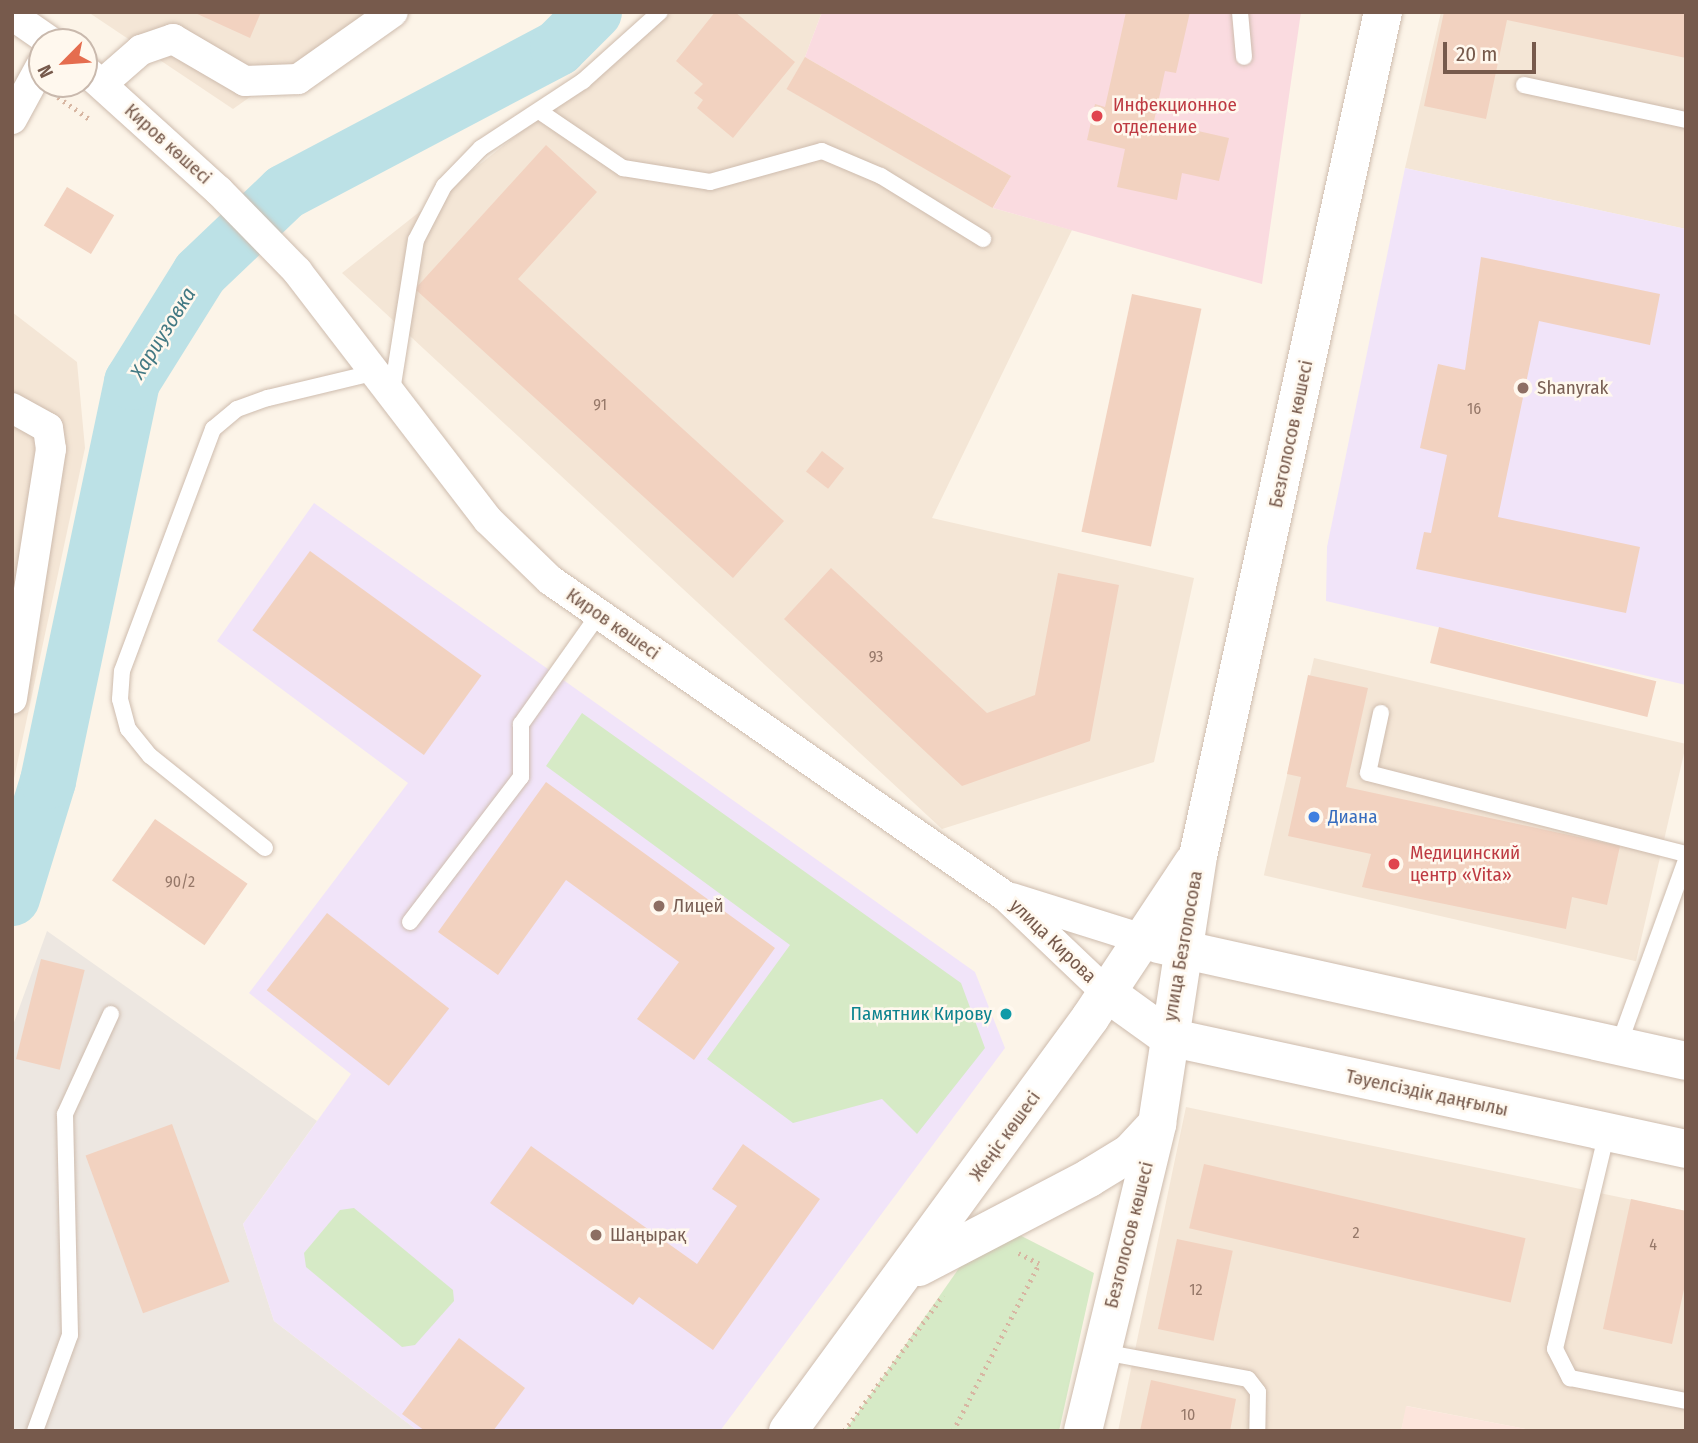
<!DOCTYPE html>
<meta charset="utf-8">
<style>
body{margin:0}
#map{position:relative;width:1698px;height:1443px;overflow:hidden;background:#fcf4e8;font-family:"Fira Sans Condensed",sans-serif}
div>[style]{position:absolute}
.residential>*{inset:0;background:#f4e6d6;transform-origin:0 0}
.commercial>*{inset:0;background:#fce5dc}
.industrial>*{inset:0;background:#ede7e1}
.education>*{inset:0;background:#f1e4f9}
.medical>*{inset:0;background:#fadbe0}
.green>*{inset:0;background:#d6eac6}
.river>*{height:56px;margin:-28px;padding:0 28px;transform-origin:28px;border-radius:28px;background:#bce1e6}
.building>*{inset:0;background:#f2d2c0;transform-origin:0 0}
.path>*{height:4.5px;margin-top:-2.25px;transform-origin:0;background:repeating-linear-gradient(90deg,#d7b6a2 0 2px,transparent 0 7px)}
.roads{filter:drop-shadow(0 0 2px #cebcae) drop-shadow(0 0 2px #cebcae)}
.lane>*{height:16px;margin:-8px;padding:0 8px;transform-origin:8px;border-radius:8px;background:#fff}
.street>*{height:30px;margin:-15px;padding:0 15px;transform-origin:15px;border-radius:15px;background:#fff}
.secondary>*{height:38px;margin:-19px;padding:0 19px;transform-origin:19px;border-radius:19px;background:#fff}
.dots>*{width:19px;height:19px;translate:-50% -50%;box-sizing:border-box;border:4px solid #fff8ee;border-radius:50%}
span{translate:-50% -50%;white-space:nowrap;text-align:center;line-height:1.15;-webkit-text-stroke:5px #fff8ee;paint-order:stroke}
.number-label{font-size:16px;color:#967869}
.number-label span{-webkit-text-stroke-width:0}
.health-label{font-size:19px;color:#be3a42}
.left{translate:0 -50%;text-align:left}
.street-label{font-size:19px;color:#775a4c}
.education-label{font-size:19px;color:#785e54}
.shop-label{font-size:19px;color:#366cbe}
.culture-label{font-size:19px;color:#0d838f}
.right{translate:-100% -50%;text-align:right}
.water-label{font-size:21px;color:#427983;font-style:italic}
.frame{position:absolute;inset:0;border:14px solid #775a4c;pointer-events:none}
.north{position:absolute;left:28px;top:28px;width:70px;height:70px;box-sizing:border-box;background:#fff8ee;border:2px solid #c9b9ad;border-radius:50%;rotate:245deg;font-size:19px;font-weight:700;line-height:28px;text-align:center;color:#775a4c}
.north::after{content:'';display:block;margin:auto;width:24px;height:32px;background:#e56d4f;clip-path:polygon(50% 0,100% 100%,50% 72%,0 100%)}
.scale{position:absolute;left:1443px;top:42px;width:93px;height:32px;box-sizing:border-box;border:4px solid #775a4c;border-top:0;padding-left:9px;font-size:21px;line-height:24px;white-space:nowrap;color:#775a4c;-webkit-text-stroke:5px #fff8ee;paint-order:stroke}
</style>
<div id="map">
<div class="residential">
<i style="clip-path:polygon(88px 12px,370px 12px,233px 109px)"></i>
<i style="clip-path:polygon(673px 12px,822px 12px,805px 57px,993px 208px,1072px 230px,932px 518px,1194px 578px,1154px 762px,942px 829px,342px 273px)"></i>
<i style="clip-path:polygon(1441px 12px,1686px 12px,1686px 229px,1405px 168px)"></i>
<i style="clip-path:polygon(12px 312px,77px 362px,85px 448px,12px 788px)"></i>
<i style="left:1314px;top:658px;width:382px;height:223px;rotate:13deg"></i>
<i style="clip-path:polygon(1186px 1107px,1686px 1211px,1686px 1431px,1536px 1431px,1407px 1406px,1401px 1431px,1118px 1431px)"></i>
</div>
<div class="commercial">
<i style="clip-path:polygon(1406px 1406px,1536px 1431px,1401px 1431px)"></i>
</div>
<div class="industrial">
<i style="clip-path:polygon(47px 931px,317px 1121px,243px 1224px,274px 1321px,418px 1431px,12px 1431px,12px 1028px)"></i>
</div>
<div class="education">
<i style="clip-path:polygon(1405px 168px,1686px 229px,1686px 685px,1326px 601px,1327px 547px)"></i>
<i style="clip-path:polygon(314px 503px,975px 972px,1005px 1048px,720px 1431px,418px 1431px,274px 1321px,243px 1224px,351px 1074px,249px 993px,408px 783px,217px 641px)"></i>
</div>
<div class="medical">
<i style="clip-path:polygon(822px 12px,1301px 12px,1262px 284px,993px 208px,1011px 176px,805px 57px)"></i>
</div>
<div class="green">
<i style="clip-path:polygon(582px 713px,961px 983px,985px 1048px,917px 1134px,882px 1099px,793px 1123px,707px 1059px,790px 945px,546px 766px)"></i>
<i style="clip-path:polygon(354px 1208px,453px 1290px,454px 1301px,415px 1345px,402px 1347px,306px 1267px,304px 1253px,340px 1210px)"></i>
<i style="clip-path:polygon(992px 1221px,1094px 1273px,1059px 1431px,845px 1431px)"></i>
</div>
<div class="river">
<i style="left:12px;top:898px;width:122px;rotate:-72.9deg"></i>
<i style="left:48px;top:781px;width:408px;rotate:-78.1deg"></i>
<i style="left:132px;top:382px;width:128px;rotate:-58deg"></i>
<i style="left:200px;top:273px;width:117px;rotate:-43.6deg"></i>
<i style="left:285px;top:192px;width:309px;rotate:-27.8deg"></i>
<i style="left:558px;top:48px;width:51px;rotate:-45deg"></i>
</div>
<div class="building">
<i style="clip-path:polygon(193px 12px,261px 12px,250px 38px)"></i>
<i style="clip-path:polygon(715px 12px,735px 12px,795px 62px,733px 138px,697px 108px,703px 100px,694px 93px,703px 84px,676px 61px)"></i>
<i style="clip-path:polygon(1126px 12px,1190px 12px,1176px 73px,1165px 71px,1154px 121px,1229px 138px,1219px 181px,1182px 173px,1177px 200px,1117px 187px,1125px 149px,1087px 140px,1095px 104px,1105px 107px)"></i>
<i style="clip-path:polygon(1444px 12px,1686px 12px,1686px 58px,1507px 20px,1486px 119px,1424px 106px)"></i>
<i style="left:805px;top:57px;width:238px;height:37px;rotate:30deg"></i>
<i style="clip-path:polygon(546px 145px,597px 192px,518px 279px,784px 521px,733px 578px,415px 289px)"></i>
<i style="left:67px;top:187px;width:55px;height:45px;rotate:31deg"></i>
<i style="clip-path:polygon(1481px 257px,1660px 294px,1650px 345px,1539px 321px,1498px 517px,1640px 547px,1626px 613px,1416px 569px,1424px 532px,1431px 533px,1447px 455px,1420px 448px,1438px 364px,1465px 370px)"></i>
<i style="left:1132px;top:294px;width:71px;height:243px;rotate:12deg"></i>
<i style="left:822px;top:451px;width:28px;height:26px;rotate:38deg"></i>
<i style="left:310px;top:551px;width:212px;height:98px;rotate:36deg"></i>
<i style="clip-path:polygon(831px 568px,987px 713px,1035px 695px,1058px 573px,1119px 585px,1090px 741px,962px 786px,784px 619px)"></i>
<i style="left:1439px;top:627px;width:224px;height:37px;rotate:14deg"></i>
<i style="clip-path:polygon(1308px 675px,1368px 688px,1346px 787px,1620px 846px,1607px 905px,1572px 897px,1566px 929px,1362px 887px,1371px 854px,1288px 836px,1301px 777px,1287px 774px)"></i>
<i style="clip-path:polygon(546px 782px,775px 948px,694px 1060px,637px 1019px,679px 962px,566px 880px,498px 975px,438px 932px)"></i>
<i style="left:155px;top:819px;width:113px;height:75px;rotate:35deg"></i>
<i style="left:327px;top:913px;width:155px;height:98px;rotate:38deg"></i>
<i style="left:41px;top:959px;width:45px;height:103px;rotate:14deg"></i>
<i style="left:172px;top:1124px;width:168px;height:92px;rotate:70deg"></i>
<i style="clip-path:polygon(743px 1144px,820px 1199px,713px 1350px,639px 1297px,633px 1305px,490px 1203px,531px 1146px,697px 1264px,737px 1206px,712px 1189px)"></i>
<i style="left:1204px;top:1164px;width:330px;height:66px;rotate:13deg"></i>
<i style="clip-path:polygon(1631px 1199px,1686px 1211px,1686px 1280px,1672px 1344px,1603px 1329px)"></i>
<i style="left:1177px;top:1239px;width:57px;height:92px;rotate:12deg"></i>
<i style="clip-path:polygon(459px 1338px,525px 1388px,493px 1431px,425px 1431px,402px 1414px)"></i>
<i style="clip-path:polygon(1151px 1380px,1236px 1399px,1230px 1431px,1140px 1431px)"></i>
</div>
<div class="path">
<i style="left:58px;top:97px;width:40px;rotate:34.9deg"></i>
<i style="left:844px;top:1431px;width:168px;rotate:-53.9deg"></i>
<i style="left:953px;top:1431px;width:188px;rotate:-62.8deg"></i>
<i style="left:1039px;top:1264px;width:25px;rotate:-153deg"></i>
</div>
<div class="roads">
<div class="lane">
<i style="left:1240px;top:12px;width:45px;rotate:84.9deg"></i>
<i style="left:1524px;top:85px;width:166px;rotate:12.2deg"></i>
<i style="left:539px;top:111px;width:102px;rotate:34.2deg"></i>
<i style="left:623px;top:168px;width:88px;rotate:9.1deg"></i>
<i style="left:710px;top:182px;width:116px;rotate:-15.5deg"></i>
<i style="left:822px;top:151px;width:64px;rotate:23deg"></i>
<i style="left:881px;top:176px;width:120px;rotate:31.7deg"></i>
<i style="left:392px;top:391px;width:153px;rotate:-81deg"></i>
<i style="left:416px;top:240px;width:61px;rotate:-62.6deg"></i>
<i style="left:444px;top:186px;width:53px;rotate:-45.8deg"></i>
<i style="left:481px;top:148px;width:122px;rotate:-33.3deg"></i>
<i style="left:583px;top:81px;width:103px;rotate:-41.9deg"></i>
<i style="left:1381px;top:713px;width:61px;rotate:102.2deg"></i>
<i style="left:1368px;top:773px;width:328px;rotate:14.3deg"></i>
<i style="left:265px;top:848px;width:147px;rotate:-141.3deg"></i>
<i style="left:150px;top:756px;width:35px;rotate:-129deg"></i>
<i style="left:128px;top:729px;width:31px;rotate:-105deg"></i>
<i style="left:120px;top:699px;width:28px;rotate:-86deg"></i>
<i style="left:122px;top:671px;width:259px;rotate:-69.4deg"></i>
<i style="left:213px;top:429px;width:31px;rotate:-40deg"></i>
<i style="left:237px;top:409px;width:33px;rotate:-20deg"></i>
<i style="left:268px;top:398px;width:111px;rotate:-13.5deg"></i>
<i style="left:410px;top:922px;width:183px;rotate:-52.6deg"></i>
<i style="left:521px;top:777px;width:53px;rotate:-90deg"></i>
<i style="left:521px;top:724px;width:135px;rotate:-54.7deg"></i>
<i style="left:1618px;top:1047px;width:199px;rotate:-70deg"></i>
<i style="left:1607px;top:1132px;width:223px;rotate:103.5deg"></i>
<i style="left:1555px;top:1349px;width:33px;rotate:63deg"></i>
<i style="left:1570px;top:1378px;width:118px;rotate:11.2deg"></i>
<i style="left:1103px;top:1352px;width:147px;rotate:10.5deg"></i>
<i style="left:1248px;top:1379px;width:16px;rotate:52deg"></i>
<i style="left:1258px;top:1392px;width:39px;rotate:91deg"></i>
<i style="left:35px;top:1431px;width:102px;rotate:-70deg"></i>
<i style="left:70px;top:1335px;width:221px;rotate:-91.3deg"></i>
<i style="left:65px;top:1114px;width:110px;rotate:-65.3deg"></i>
</div>
<div class="street">
<i style="left:12px;top:15px;width:47px;rotate:34.7deg"></i>
<i style="left:84px;top:69px;width:182px;rotate:42.1deg"></i>
<i style="left:219px;top:191px;width:112px;rotate:45.7deg"></i>
<i style="left:297px;top:271px;width:314px;rotate:52.5deg"></i>
<i style="left:488px;top:520px;width:86px;rotate:44.1deg"></i>
<i style="left:550px;top:580px;width:554px;rotate:34.78deg"></i>
<i style="left:1005px;top:896px;width:141px;rotate:43.6deg"></i>
<i style="left:102px;top:84px;width:52px;rotate:-41.1deg"></i>
<i style="left:141px;top:50px;width:34px;rotate:-19deg"></i>
<i style="left:173px;top:39px;width:83px;rotate:30.3deg"></i>
<i style="left:245px;top:81px;width:53px;rotate:-2.2deg"></i>
<i style="left:298px;top:79px;width:116px;rotate:-35.2deg"></i>
<i style="left:12px;top:119px;width:63px;rotate:-61.4deg"></i>
<i style="left:12px;top:408px;width:41px;rotate:29.1deg"></i>
<i style="left:48px;top:428px;width:21px;rotate:82deg"></i>
<i style="left:51px;top:449px;width:253px;rotate:98.9deg"></i>
<i style="left:1012px;top:898px;width:134px;rotate:17.4deg"></i>
</div>
<div class="secondary">
<i style="left:1158px;top:944px;width:541px;rotate:12.49deg"></i>
<i style="left:1107px;top:993px;width:75px;rotate:35.8deg"></i>
<i style="left:1168px;top:1037px;width:530px;rotate:12.2deg"></i>
<i style="left:919px;top:1267px;width:192px;rotate:-27.6deg"></i>
<i style="left:1089px;top:1178px;width:48px;rotate:-31.4deg"></i>
<i style="left:1130px;top:1153px;width:40px;rotate:-47deg"></i>
<i style="left:788px;top:1431px;width:512px;rotate:-53.82deg"></i>
<i style="left:1090px;top:1018px;width:186px;rotate:-56.4deg"></i>
<i style="left:1083px;top:1431px;width:316px;rotate:-76.4deg"></i>
<i style="left:1157px;top:1124px;width:271px;rotate:-81.3deg"></i>
<i style="left:1198px;top:856px;width:864px;rotate:-77.64deg"></i>
</div>
</div>
<div class="dots">
<i style="left:1097px;top:116px;background:#e0444e"></i>
<i style="left:1523px;top:388px;background:#8d6e63"></i>
<i style="left:1314px;top:817px;background:#3f7fe0"></i>
<i style="left:1394px;top:864px;background:#e0444e"></i>
<i style="left:659px;top:906px;background:#8d6e63"></i>
<i style="left:1006px;top:1014px;background:#0f9aa8"></i>
<i style="left:596px;top:1235px;background:#8d6e63"></i>
</div>
<div class="number-label">
<span style="left:600px;top:405px">91</span>
<span style="left:1474px;top:409px">16</span>
<span style="left:876px;top:657px">93</span>
<span style="left:180px;top:882px">90/2</span>
<span style="left:1356px;top:1233px">2</span>
<span style="left:1653px;top:1245px">4</span>
<span style="left:1196px;top:1290px">12</span>
<span style="left:1188px;top:1415px">10</span>
</div>
<div class="health-label">
<span class="left" style="left:1113px;top:116px">Инфекционное<br>отделение</span>
<span class="left" style="left:1410px;top:864px">Медицинский<br>центр «Vita»</span>
</div>
<div class="street-label">
<span style="left:168px;top:144px;rotate:42deg">Киров көшесі</span>
<span style="left:1291px;top:434px;rotate:-78deg">Безголосов көшесі</span>
<span style="left:613px;top:624px;rotate:35deg">Киров көшесі</span>
<span style="left:1053px;top:941px;rotate:44deg">улица Кирова</span>
<span style="left:1183px;top:946px;rotate:-80deg">улица Безголосова</span>
<span style="left:1427px;top:1093px;rotate:12deg">Тәуелсіздік даңғылы</span>
<span style="left:1005px;top:1136px;rotate:-54deg">Жеңіс көшесі</span>
<span style="left:1129px;top:1235px;rotate:-76deg">Безголосов көшесі</span>
</div>
<div class="education-label">
<span class="left" style="left:1537px;top:388px">Shanyrak</span>
<span class="left" style="left:673px;top:906px">Лицей</span>
<span class="left" style="left:610px;top:1235px">Шаңырақ</span>
</div>
<div class="shop-label">
<span class="left" style="left:1328px;top:817px">Диана</span>
</div>
<div class="culture-label">
<span class="right" style="left:992px;top:1014px">Памятник Кирову</span>
</div>
<div class="water-label">
<span style="left:163px;top:333px;rotate:-58deg">Хариузовка</span>
</div>
<div class="frame"></div>
<div class="north">N</div>
<div class="scale">20 m</div>
</div>
